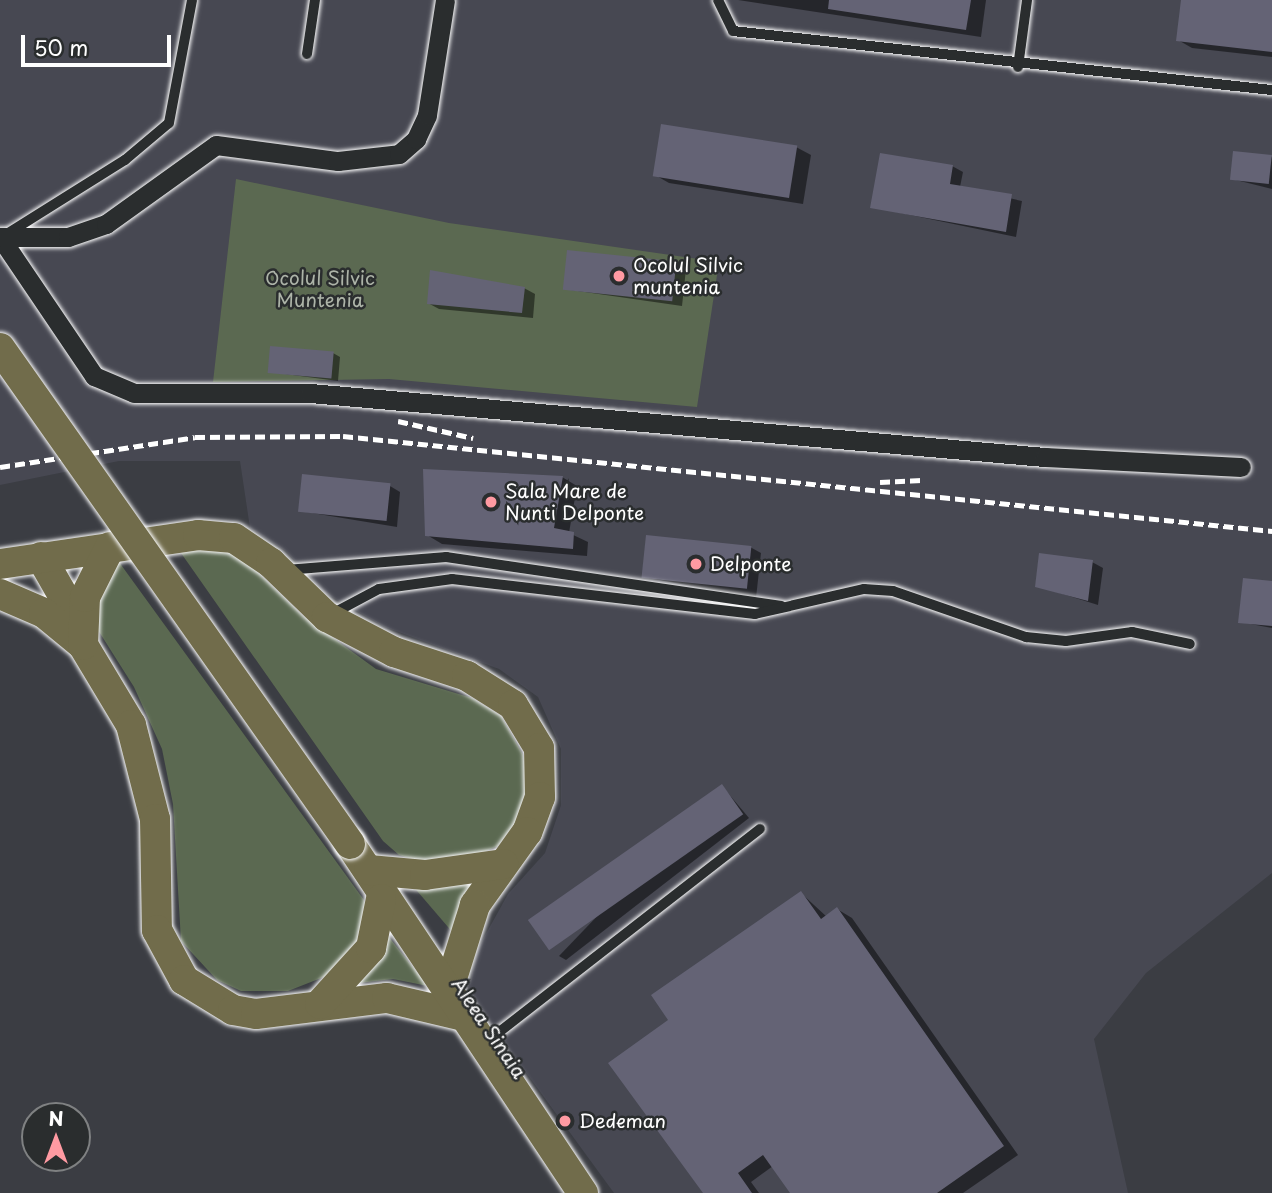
<!DOCTYPE html>
<style>
body{margin:0}
#map{position:relative;width:1272px;height:1193px;overflow:hidden;background:#3b3d43;font-family:"Playpen Sans",sans-serif}
div>[style]{position:absolute}
.built>*{inset:0;background:#474852}
.green>*{inset:0;background:#5b6951}
.shadow>*{inset:0;background:#0007}
.building>*{inset:0;background:#646375;transform-origin:0 0}
.roads{filter:drop-shadow(0 0 2px #fff) drop-shadow(0 0 2px #fff)}
.lane>*{height:10px;margin:-5px;padding:0 5px;transform-origin:5px;border-radius:5px;background:#2a2d2e}
.street>*{height:19px;margin:-9.5px;padding:0 9.5px;transform-origin:9.5px;border-radius:9.5px;background:#2a2d2e}
.primary>*{height:30px;margin:-15px;padding:0 15px;transform-origin:15px;border-radius:15px;background:#716c4b}
.rail>*{height:5px;margin-top:-2.5px;transform-origin:0;background:repeating-linear-gradient(90deg,#fff 0 10px,transparent 0 15px)}
.bridges{filter:drop-shadow(0 0 2px #fff) drop-shadow(0 0 2px #fff)}
.primary-bridge>*{height:30px;margin:-15px;padding:0 15px;transform-origin:15px;border-radius:15px;background:#716c4b}
.dots>*{width:19px;height:19px;translate:-50% -50%;box-sizing:border-box;border:4px solid #2a2d2e;border-radius:50%}
span{translate:-50% -50%;white-space:nowrap;text-align:center;line-height:1.15;-webkit-text-stroke:5px #2a2d2e;paint-order:stroke}
.poi-label{font-size:19px;color:#fff}
.left{translate:0 -50%;text-align:left}
.park-label{font-size:19px;color:#adb4a8}
.street-label{font-size:19px;color:#fff}
.north{position:absolute;left:21px;top:1102px;width:70px;height:70px;box-sizing:border-box;background:#2a2d2e;border:2px solid #7f8182;border-radius:50%;rotate:0deg;font-size:19px;font-weight:700;line-height:28px;text-align:center;color:#fff}
.north::after{content:'';display:block;margin:auto;width:24px;height:32px;background:#ff9aa2;clip-path:polygon(50% 0,100% 100%,50% 72%,0 100%)}
.scale{position:absolute;left:21px;top:35px;width:150px;height:32px;box-sizing:border-box;border:4px solid #fff;border-top:0;padding-left:9px;font-size:21px;line-height:24px;white-space:nowrap;color:#fff;-webkit-text-stroke:5px #2a2d2e;paint-order:stroke}
</style>
<div id="map">
<div class="built">
<i style="clip-path:polygon(0 0,1272px 0,1272px 873px,1146px 973px,1094px 1039px,1128px 1193px,614px 1193px,468px 993px,477px 950px,508px 894px,545px 853px,561px 805px,561px 749px,538px 697px,499px 669px,385px 627px,325px 593px,286px 551px,250px 528px,240px 461px,119px 461px,0 485px)"></i>
</div>
<div class="green">
<i style="clip-path:polygon(236px 179px,449px 223px,719px 262px,697px 407px,389px 379px,213px 382px)"></i>
<i style="clip-path:polygon(192px 548px,223px 549px,249px 564px,303px 616px,376px 669px,472px 698px,501px 716px,523px 755px,527px 781px,521px 815px,498px 846px,464px 860px,423px 862px,399px 855px,383px 841px,181px 553px)"></i>
<i style="clip-path:polygon(119px 562px,364px 900px,370px 921px,365px 938px,334px 973px,288px 991px,241px 991px,217px 980px,181px 941px,173px 804px,162px 749px,134px 687px,91px 619px)"></i>
<i style="clip-path:polygon(481px 879px,454px 934px,412px 885px)"></i>
<i style="clip-path:polygon(388px 936px,428px 986px,393px 979px,359px 983px)"></i>
</div>
<div class="shadow">
<i style="clip-path:polygon(738px 0,986px 0,981px 37px)"></i>
<i style="clip-path:polygon(1182px 0,1272px 0,1272px 57px,1192px 48px,1178px 40px)"></i>
<i style="clip-path:polygon(796px 147px,811px 155px,803px 204px,669px 183px,655px 175px)"></i>
<i style="clip-path:polygon(1272px 157px,1272px 189px,1232px 179px)"></i>
<i style="clip-path:polygon(952px 166px,963px 172px,960px 187px,1022px 201px,1016px 237px,872px 207px)"></i>
<i style="clip-path:polygon(675px 263px,686px 269px,682px 306px,564px 289px)"></i>
<i style="clip-path:polygon(431px 272px,524px 288px,535px 294px,533px 318px,439px 309px,428px 303px)"></i>
<i style="clip-path:polygon(333px 353px,340px 357px,338px 381px,270px 372px)"></i>
<i style="clip-path:polygon(562px 477px,577px 486px,569px 533px,588px 542px,587px 556px,442px 544px,427px 535px)"></i>
<i style="clip-path:polygon(390px 486px,400px 492px,397px 527px,300px 511px)"></i>
<i style="clip-path:polygon(750px 547px,761px 553px,756px 598px,643px 577px)"></i>
<i style="clip-path:polygon(1092px 562px,1103px 568px,1098px 605px,1037px 586px)"></i>
<i style="clip-path:polygon(1272px 583px,1272px 628px,1240px 622px)"></i>
<i style="clip-path:polygon(722px 786px,749px 818px,566px 960px,559px 956px)"></i>
<i style="clip-path:polygon(801px 893px,827px 917px,837px 909px,852px 918px,1018px 1155px,963px 1193px,792px 1193px,773px 1166px,751px 1182px,759px 1193px,705px 1193px,671px 1020px)"></i>
</div>
<div class="building">
<i style="clip-path:polygon(829px 0,971px 0,966px 30px,828px 9px)"></i>
<i style="clip-path:polygon(1181px 0,1272px 0,1272px 52px,1176px 41px)"></i>
<i style="left:661px;top:124px;width:138px;height:53px;rotate:9deg"></i>
<i style="left:1233px;top:151px;width:39px;height:29px;rotate:6deg"></i>
<i style="clip-path:polygon(880px 153px,953px 165px,950px 184px,1012px 194px,1006px 232px,870px 208px)"></i>
<i style="left:567px;top:250px;width:110px;height:40px;rotate:6deg"></i>
<i style="clip-path:polygon(430px 270px,525px 287px,522px 313px,427px 304px)"></i>
<i style="left:270px;top:346px;width:64px;height:27px;rotate:5deg"></i>
<i style="clip-path:polygon(423px 469px,563px 476px,554px 528px,574px 532px,573px 549px,425px 536px)"></i>
<i style="left:302px;top:474px;width:89px;height:38px;rotate:6deg"></i>
<i style="left:646px;top:535px;width:106px;height:43px;rotate:6deg"></i>
<i style="clip-path:polygon(1039px 553px,1093px 560px,1088px 601px,1035px 587px)"></i>
<i style="clip-path:polygon(1243px 578px,1272px 581px,1272px 626px,1238px 623px)"></i>
<i style="left:722px;top:784px;width:37px;height:237px;rotate:55deg"></i>
<i style="clip-path:polygon(801px 891px,821px 919px,837px 907px,1004px 1146px,937px 1193px,790px 1193px,763px 1155px,738px 1173px,752px 1193px,703px 1193px,608px 1063px,668px 1020px,651px 995px)"></i>
</div>
<div class="roads">
<div class="lane">
<i style="left:718px;top:0;width:34px;rotate:64deg"></i>
<i style="left:733px;top:31px;width:542px;rotate:6.25deg"></i>
<i style="left:307px;top:54px;width:55px;rotate:-81.6deg"></i>
<i style="left:1018px;top:67px;width:68px;rotate:-82.3deg"></i>
<i style="left:10px;top:232px;width:136px;rotate:-32.1deg"></i>
<i style="left:125px;top:160px;width:57px;rotate:-40.1deg"></i>
<i style="left:169px;top:123px;width:125px;rotate:-79.4deg"></i>
<i style="left:286px;top:570px;width:161px;rotate:-4.6deg"></i>
<i style="left:446px;top:557px;width:339px;rotate:8.3deg"></i>
<i style="left:330px;top:615px;width:55px;rotate:-28deg"></i>
<i style="left:379px;top:589px;width:74px;rotate:-7.8deg"></i>
<i style="left:452px;top:579px;width:305px;rotate:6.6deg"></i>
<i style="left:755px;top:614px;width:112px;rotate:-12.9deg"></i>
<i style="left:864px;top:589px;width:29px;rotate:4deg"></i>
<i style="left:893px;top:591px;width:141px;rotate:19.1deg"></i>
<i style="left:1026px;top:637px;width:40px;rotate:5.7deg"></i>
<i style="left:1066px;top:641px;width:67px;rotate:-7.8deg"></i>
<i style="left:1132px;top:632px;width:59px;rotate:11.7deg"></i>
<i style="left:494px;top:1036px;width:337px;rotate:-37.9deg"></i>
</div>
<div class="street">
<i style="left:0;top:237px;width:168px;rotate:55.9deg"></i>
<i style="left:94px;top:376px;width:43px;rotate:23deg"></i>
<i style="left:134px;top:393px;width:176px"></i>
<i style="left:310px;top:393px;width:738px;rotate:4.98deg"></i>
<i style="left:1045px;top:457px;width:196px;rotate:2.9deg"></i>
<i style="left:0;top:237px;width:68px"></i>
<i style="left:68px;top:237px;width:40px;rotate:-18.9deg"></i>
<i style="left:106px;top:224px;width:135px;rotate:-35.7deg"></i>
<i style="left:216px;top:145px;width:123px;rotate:7.5deg"></i>
<i style="left:338px;top:161px;width:61px;rotate:-6.5deg"></i>
<i style="left:399px;top:154px;width:23px;rotate:-41deg"></i>
<i style="left:416px;top:139px;width:26px;rotate:-65deg"></i>
<i style="left:427px;top:115px;width:116px;rotate:-81.1deg"></i>
</div>
<div class="primary">
<i style="left:41px;top:557px;width:78px;rotate:60.2deg"></i>
<i style="left:0;top:564px;width:200px;rotate:-8.3deg"></i>
<i style="left:198px;top:535px;width:36px;rotate:5deg"></i>
<i style="left:234px;top:538px;width:45px;rotate:34deg"></i>
<i style="left:271px;top:563px;width:78px;rotate:44deg"></i>
<i style="left:327px;top:617px;width:76px;rotate:27.6deg"></i>
<i style="left:394px;top:652px;width:77px;rotate:18.2deg"></i>
<i style="left:467px;top:676px;width:54px;rotate:32.2deg"></i>
<i style="left:513px;top:705px;width:50px;rotate:58.8deg"></i>
<i style="left:539px;top:748px;width:49px;rotate:88.8deg"></i>
<i style="left:540px;top:797px;width:37px;rotate:110deg"></i>
<i style="left:527px;top:832px;width:90px;rotate:125.5deg"></i>
<i style="left:475px;top:905px;width:73px;rotate:107.4deg"></i>
<i style="left:0;top:594px;width:48px;rotate:23.4deg"></i>
<i style="left:44px;top:613px;width:50px;rotate:39.4deg"></i>
<i style="left:83px;top:645px;width:93px;rotate:59deg"></i>
<i style="left:131px;top:725px;width:97px;rotate:75.7deg"></i>
<i style="left:155px;top:819px;width:111px;rotate:89deg"></i>
<i style="left:157px;top:930px;width:57px;rotate:61.6deg"></i>
<i style="left:184px;top:980px;width:57px;rotate:31.5deg"></i>
<i style="left:233px;top:1010px;width:23px;rotate:10deg"></i>
<i style="left:256px;top:1014px;width:132px;rotate:-7deg"></i>
<i style="left:387px;top:998px;width:78px;rotate:13.3deg"></i>
<i style="left:83px;top:645px;width:48px;rotate:-87.6deg"></i>
<i style="left:85px;top:597px;width:56px;rotate:-63.4deg"></i>
<i style="left:350px;top:844px;width:420px;rotate:56.3deg"></i>
<i style="left:369px;top:870px;width:56px;rotate:5.1deg"></i>
<i style="left:425px;top:875px;width:79px;rotate:-8deg"></i>
<i style="left:320px;top:1004px;width:76px;rotate:-47.7deg"></i>
<i style="left:371px;top:948px;width:50px;rotate:-78.5deg"></i>
</div>
</div>
<div class="rail">
<i style="left:398px;top:421px;width:77px;rotate:12.8deg"></i>
<i style="left:0;top:467px;width:197px;rotate:-8.7deg"></i>
<i style="left:195px;top:437px;width:148px;rotate:-0.4deg"></i>
<i style="left:343px;top:436px;width:934px;rotate:5.84deg"></i>
<i style="left:880px;top:482px;width:42px;rotate:-2.7deg"></i>
</div>
<div class="bridges">
<div class="primary-bridge">
<i style="left:0;top:348px;width:607px;rotate:54.79deg"></i>
</div>
</div>
<div class="dots">
<i style="left:619px;top:276px;background:#ff9aa2"></i>
<i style="left:491px;top:502px;background:#ff9aa2"></i>
<i style="left:696px;top:564px;background:#ff9aa2"></i>
<i style="left:565px;top:1121px;background:#ff9aa2"></i>
</div>
<div class="poi-label">
<span class="left" style="left:633px;top:276px">Ocolul Silvic<br>muntenia</span>
<span class="left" style="left:505px;top:502px">Sala Mare de<br>Nunti Delponte</span>
<span class="left" style="left:710px;top:564px">Delponte</span>
<span class="left" style="left:579px;top:1121px">Dedeman</span>
</div>
<div class="park-label">
<span style="left:320px;top:289px">Ocolul Silvic<br>Muntenia</span>
</div>
<div class="street-label">
<span style="left:489px;top:1028px;rotate:56deg">Aleea Sinaia</span>
</div>
<div class="north">N</div>
<div class="scale">50 m</div>
</div>
